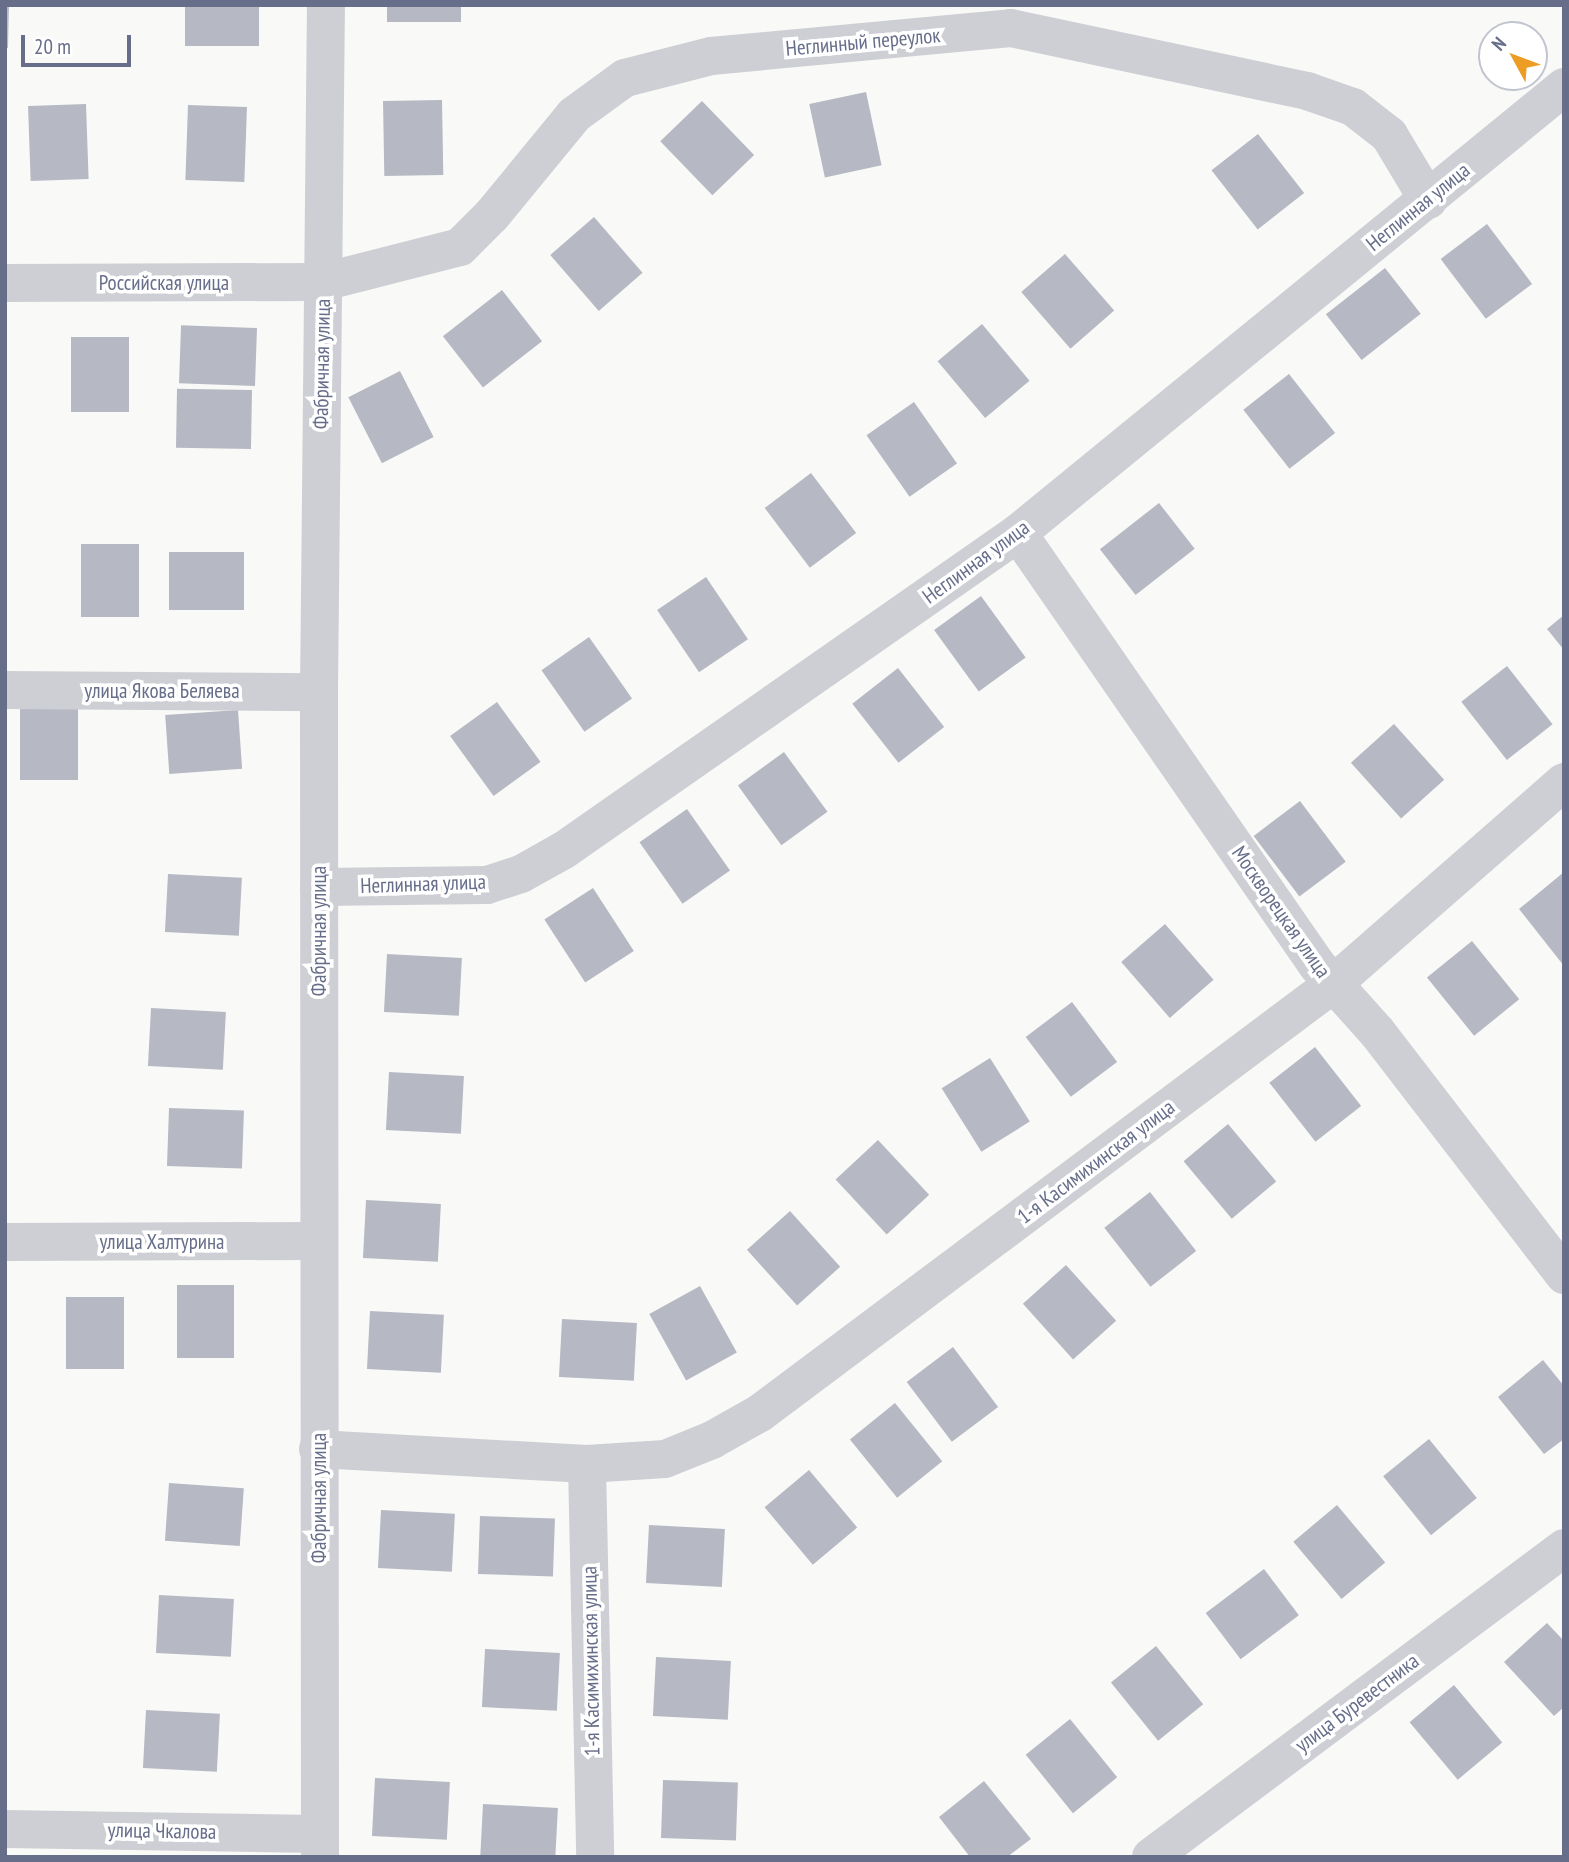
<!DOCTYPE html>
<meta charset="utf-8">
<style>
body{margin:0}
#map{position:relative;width:1569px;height:1862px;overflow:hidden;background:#f9faf7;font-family:"PT Sans Narrow",sans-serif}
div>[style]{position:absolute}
.building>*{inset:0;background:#b6b9c3;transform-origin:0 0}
.minor>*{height:38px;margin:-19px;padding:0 19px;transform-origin:19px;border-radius:19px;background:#cecfd4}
span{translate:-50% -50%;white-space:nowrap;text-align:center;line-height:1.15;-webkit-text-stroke:7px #fff;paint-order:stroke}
.street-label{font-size:21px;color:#676e8a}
.frame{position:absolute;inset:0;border:7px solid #676e8a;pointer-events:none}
.north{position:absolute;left:1478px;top:21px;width:70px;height:70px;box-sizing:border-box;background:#fff;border:2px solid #c2c5d0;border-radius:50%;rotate:311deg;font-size:19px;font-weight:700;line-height:28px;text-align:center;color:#676e8a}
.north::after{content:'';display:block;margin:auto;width:24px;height:32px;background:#ed9d24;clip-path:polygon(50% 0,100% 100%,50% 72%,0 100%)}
.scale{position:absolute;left:21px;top:35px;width:110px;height:32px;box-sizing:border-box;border:4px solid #676e8a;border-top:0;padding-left:9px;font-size:21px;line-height:24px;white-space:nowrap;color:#676e8a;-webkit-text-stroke:5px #fff;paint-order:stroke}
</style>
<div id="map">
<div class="building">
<i style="clip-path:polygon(5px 5px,9px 5px,8px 48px,5px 48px)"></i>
<i style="left:185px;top:5px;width:74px;height:41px"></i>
<i style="left:387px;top:5px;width:74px;height:17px"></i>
<i style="left:866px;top:92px;width:75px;height:58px;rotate:78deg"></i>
<i style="left:442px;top:100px;width:75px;height:59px;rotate:89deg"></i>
<i style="left:702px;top:101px;width:75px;height:58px;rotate:46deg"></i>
<i style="left:86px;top:104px;width:75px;height:58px;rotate:88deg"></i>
<i style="left:188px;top:105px;width:59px;height:75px;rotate:2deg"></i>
<i style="left:1258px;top:134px;width:75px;height:59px;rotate:52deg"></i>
<i style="left:594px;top:217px;width:74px;height:58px;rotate:49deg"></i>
<i style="left:1487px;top:224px;width:75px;height:58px;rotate:53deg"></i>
<i style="left:1065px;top:254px;width:75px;height:58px;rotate:49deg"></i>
<i style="left:1385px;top:268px;width:58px;height:75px;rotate:52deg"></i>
<i style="left:502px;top:290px;width:65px;height:75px;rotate:52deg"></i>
<i style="left:982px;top:324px;width:74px;height:58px;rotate:50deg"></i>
<i style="left:257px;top:328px;width:58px;height:76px;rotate:92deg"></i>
<i style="left:129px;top:337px;width:75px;height:58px;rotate:90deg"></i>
<i style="left:400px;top:371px;width:74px;height:58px;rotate:63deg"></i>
<i style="left:1289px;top:374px;width:75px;height:58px;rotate:52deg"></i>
<i style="left:252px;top:390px;width:59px;height:75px;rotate:91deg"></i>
<i style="left:914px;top:402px;width:75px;height:58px;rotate:55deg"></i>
<i style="left:811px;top:473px;width:75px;height:58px;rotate:53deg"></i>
<i style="left:1159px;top:503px;width:58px;height:75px;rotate:52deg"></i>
<i style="left:81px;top:544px;width:58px;height:73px"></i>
<i style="left:169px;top:552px;width:75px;height:58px"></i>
<i style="left:706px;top:577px;width:75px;height:59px;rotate:56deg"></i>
<i style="left:981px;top:596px;width:76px;height:58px;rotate:54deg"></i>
<i style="clip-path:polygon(1564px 615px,1564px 650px,1547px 629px)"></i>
<i style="left:589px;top:637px;width:75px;height:58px;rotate:55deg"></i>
<i style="left:1507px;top:666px;width:74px;height:58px;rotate:52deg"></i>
<i style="left:898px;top:668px;width:75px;height:58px;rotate:52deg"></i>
<i style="left:497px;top:702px;width:74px;height:58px;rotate:54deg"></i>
<i style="left:20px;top:707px;width:58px;height:73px"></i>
<i style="left:238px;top:710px;width:59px;height:73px;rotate:86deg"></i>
<i style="left:1394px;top:724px;width:75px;height:58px;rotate:48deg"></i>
<i style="left:784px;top:752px;width:74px;height:57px;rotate:54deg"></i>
<i style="left:1300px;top:801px;width:76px;height:58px;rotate:53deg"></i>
<i style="left:687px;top:809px;width:75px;height:58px;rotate:55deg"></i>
<i style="clip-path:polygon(1564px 872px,1564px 966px,1519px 909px)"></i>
<i style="left:168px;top:874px;width:74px;height:58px;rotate:3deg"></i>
<i style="left:593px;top:888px;width:75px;height:58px;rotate:57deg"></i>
<i style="left:1165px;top:924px;width:74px;height:58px;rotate:49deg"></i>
<i style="left:1472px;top:941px;width:75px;height:58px;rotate:51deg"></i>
<i style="left:387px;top:954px;width:75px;height:58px;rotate:3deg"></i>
<i style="left:1072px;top:1002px;width:75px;height:58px;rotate:53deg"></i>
<i style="left:151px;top:1008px;width:75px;height:58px;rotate:3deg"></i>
<i style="left:1315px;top:1047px;width:75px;height:58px;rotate:52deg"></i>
<i style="left:990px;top:1058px;width:75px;height:57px;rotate:58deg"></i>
<i style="left:389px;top:1072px;width:75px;height:58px;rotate:3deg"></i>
<i style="left:169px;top:1108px;width:75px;height:58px;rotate:2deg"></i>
<i style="left:1228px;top:1124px;width:75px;height:58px;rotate:50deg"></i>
<i style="left:878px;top:1140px;width:75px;height:58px;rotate:47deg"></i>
<i style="left:1150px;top:1192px;width:75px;height:58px;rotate:52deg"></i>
<i style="left:366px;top:1200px;width:75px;height:58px;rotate:3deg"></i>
<i style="left:790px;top:1211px;width:75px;height:58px;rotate:48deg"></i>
<i style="left:1066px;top:1265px;width:75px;height:58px;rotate:48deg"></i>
<i style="left:177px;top:1285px;width:57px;height:73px"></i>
<i style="left:700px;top:1286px;width:76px;height:58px;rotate:61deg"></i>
<i style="left:66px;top:1297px;width:58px;height:72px"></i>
<i style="left:370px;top:1311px;width:74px;height:58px;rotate:3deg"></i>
<i style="left:562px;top:1319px;width:75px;height:58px;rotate:3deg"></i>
<i style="left:953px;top:1347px;width:75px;height:58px;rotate:53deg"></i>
<i style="clip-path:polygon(1543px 1360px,1564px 1386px,1564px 1439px,1544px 1454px,1498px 1397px)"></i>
<i style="left:895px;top:1403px;width:75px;height:58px;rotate:51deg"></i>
<i style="left:1429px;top:1439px;width:76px;height:59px;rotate:51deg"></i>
<i style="left:809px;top:1470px;width:75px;height:58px;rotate:50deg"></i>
<i style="left:169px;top:1483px;width:75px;height:58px;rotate:4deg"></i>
<i style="left:1337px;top:1505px;width:75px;height:57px;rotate:50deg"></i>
<i style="left:381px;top:1510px;width:74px;height:58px;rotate:3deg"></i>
<i style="left:480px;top:1516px;width:75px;height:58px;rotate:2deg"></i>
<i style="left:649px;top:1525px;width:76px;height:58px;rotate:3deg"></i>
<i style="left:1264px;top:1569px;width:58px;height:73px;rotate:53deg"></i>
<i style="left:159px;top:1595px;width:75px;height:58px;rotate:3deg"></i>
<i style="clip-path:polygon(1547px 1623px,1564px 1641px,1564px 1707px,1554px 1716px,1504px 1662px)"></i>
<i style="left:1156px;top:1646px;width:75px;height:58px;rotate:51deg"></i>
<i style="left:485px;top:1649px;width:75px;height:58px;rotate:3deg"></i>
<i style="left:656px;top:1657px;width:75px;height:59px;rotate:3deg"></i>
<i style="left:1454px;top:1685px;width:75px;height:58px;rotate:50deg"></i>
<i style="left:146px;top:1710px;width:74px;height:58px;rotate:3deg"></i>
<i style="left:1070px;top:1719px;width:75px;height:57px;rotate:51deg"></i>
<i style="left:375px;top:1778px;width:75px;height:58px;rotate:3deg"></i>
<i style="left:663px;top:1780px;width:75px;height:58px;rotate:2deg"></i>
<i style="clip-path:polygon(984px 1781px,1031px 1839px,1007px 1857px,970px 1857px,939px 1817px)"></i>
<i style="left:483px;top:1804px;width:75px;height:53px;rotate:3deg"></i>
</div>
<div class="minor">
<i style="left:5px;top:283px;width:318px;rotate:-0.2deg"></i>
<i style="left:323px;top:282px;width:141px;rotate:-14.3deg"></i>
<i style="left:460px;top:247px;width:45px;rotate:-45deg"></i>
<i style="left:492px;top:215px;width:129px;rotate:-50.6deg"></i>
<i style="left:574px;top:115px;width:63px;rotate:-36deg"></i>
<i style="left:625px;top:78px;width:89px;rotate:-14.3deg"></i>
<i style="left:711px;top:56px;width:301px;rotate:-5.3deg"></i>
<i style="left:1011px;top:28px;width:303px;rotate:12deg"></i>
<i style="left:1307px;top:91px;width:49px;rotate:19.2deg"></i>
<i style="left:1353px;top:107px;width:46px;rotate:37.9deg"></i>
<i style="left:1389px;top:135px;width:76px;rotate:59deg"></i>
<i style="left:1018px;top:533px;width:525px;rotate:55.31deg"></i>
<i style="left:1317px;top:965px;width:90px;rotate:48.2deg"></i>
<i style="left:1377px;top:1032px;width:307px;rotate:52.4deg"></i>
<i style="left:5px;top:690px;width:314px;rotate:0.4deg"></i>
<i style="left:319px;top:887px;width:168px;rotate:-0.7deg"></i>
<i style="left:487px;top:885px;width:36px;rotate:-18deg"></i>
<i style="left:521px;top:874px;width:49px;rotate:-29.2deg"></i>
<i style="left:564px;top:850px;width:554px;rotate:-34.92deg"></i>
<i style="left:1018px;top:533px;width:705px;rotate:-39.24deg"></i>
<i style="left:5px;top:1242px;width:313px;rotate:-0.2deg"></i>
<i style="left:318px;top:1449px;width:269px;rotate:3.2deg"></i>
<i style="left:587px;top:1464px;width:78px;rotate:-3.7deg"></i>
<i style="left:665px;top:1459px;width:51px;rotate:-22deg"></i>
<i style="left:712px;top:1440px;width:55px;rotate:-29.4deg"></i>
<i style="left:760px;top:1413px;width:714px;rotate:-36.81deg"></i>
<i style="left:1332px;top:985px;width:308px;rotate:-41.2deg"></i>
<i style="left:587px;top:1464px;width:393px;rotate:88.8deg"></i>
<i style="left:5px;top:1829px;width:314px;rotate:0.9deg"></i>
<i style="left:320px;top:1857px;width:1165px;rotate:-90.05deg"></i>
<i style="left:319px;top:692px;width:687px;rotate:-89.42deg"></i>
<i style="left:1151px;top:1857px;width:516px;rotate:-36.8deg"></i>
</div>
<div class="street-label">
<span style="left:863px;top:42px;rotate:-5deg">Неглинный переулок</span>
<span style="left:1418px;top:207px;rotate:-39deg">Неглинная улица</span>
<span style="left:164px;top:283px">Российская улица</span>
<span style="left:322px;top:364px;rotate:-89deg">Фабричная улица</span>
<span style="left:976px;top:562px;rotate:-36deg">Неглинная улица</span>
<span style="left:162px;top:691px">улица Якова Беляева</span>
<span style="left:423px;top:884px;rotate:-2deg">Неглинная улица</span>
<span style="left:1281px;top:912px;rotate:55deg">Москворецкая улица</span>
<span style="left:319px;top:931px;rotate:-90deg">Фабричная улица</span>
<span style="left:1096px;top:1162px;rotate:-37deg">1-я Касимихинская улица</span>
<span style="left:162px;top:1242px">улица Халтурина</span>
<span style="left:319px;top:1498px;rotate:-90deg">Фабричная улица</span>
<span style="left:591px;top:1661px;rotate:-91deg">1-я Касимихинская улица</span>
<span style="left:1357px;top:1703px;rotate:-37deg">улица Буревестника</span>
<span style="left:162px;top:1831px;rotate:1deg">улица Чкалова</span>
</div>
<div class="frame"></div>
<div class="north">N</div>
<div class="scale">20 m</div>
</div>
